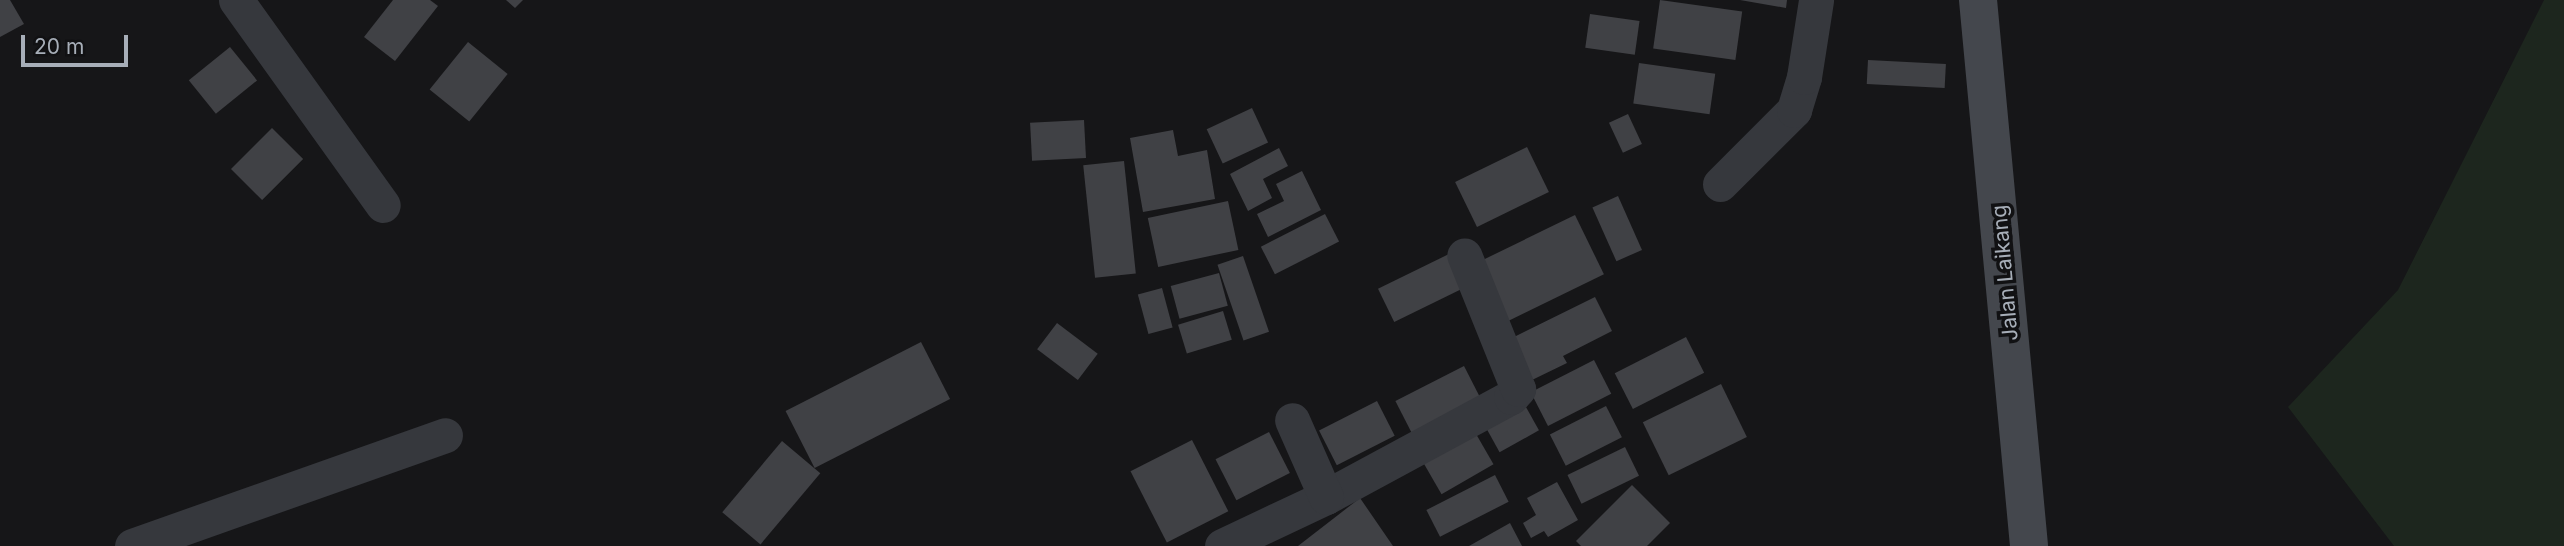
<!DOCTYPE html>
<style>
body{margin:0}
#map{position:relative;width:2564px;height:546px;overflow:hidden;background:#161618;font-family:Inter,sans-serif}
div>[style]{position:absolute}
.green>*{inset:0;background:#1d261e}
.building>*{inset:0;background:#404145;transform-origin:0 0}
.minor>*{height:35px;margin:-17.5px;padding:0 17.5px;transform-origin:17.5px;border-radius:17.5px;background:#36383d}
.secondary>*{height:38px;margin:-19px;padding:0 19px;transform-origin:19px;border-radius:19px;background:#44474d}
span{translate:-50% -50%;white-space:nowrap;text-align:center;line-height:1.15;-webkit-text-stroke:7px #111113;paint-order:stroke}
.street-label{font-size:21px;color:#a7aeb8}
.scale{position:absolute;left:21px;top:35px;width:107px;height:32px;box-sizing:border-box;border:4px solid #a7aeb8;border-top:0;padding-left:9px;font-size:21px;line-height:24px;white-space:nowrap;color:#a7aeb8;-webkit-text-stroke:5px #111113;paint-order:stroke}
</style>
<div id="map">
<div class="green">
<i style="clip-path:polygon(2544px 0,2564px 0,2564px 546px,2394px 546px,2288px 407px,2398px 290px)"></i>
</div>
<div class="building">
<i style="clip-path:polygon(0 0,10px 0,24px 24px,0 37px)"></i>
<i style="clip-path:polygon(393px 0,430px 0,438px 6px,395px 61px,364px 37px)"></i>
<i style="clip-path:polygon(506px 0,523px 0,515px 8px)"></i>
<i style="left:1660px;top:0;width:83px;height:49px;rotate:8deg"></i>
<i style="clip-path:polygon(1740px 0,1787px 0,1786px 8px)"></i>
<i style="left:1590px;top:14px;width:50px;height:34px;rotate:8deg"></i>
<i style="left:468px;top:42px;width:51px;height:61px;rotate:39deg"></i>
<i style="left:230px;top:47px;width:43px;height:53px;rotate:51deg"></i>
<i style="left:1868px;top:60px;width:78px;height:24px;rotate:3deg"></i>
<i style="left:1639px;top:63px;width:77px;height:41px;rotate:8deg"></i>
<i style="left:1252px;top:108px;width:38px;height:50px;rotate:65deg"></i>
<i style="left:1628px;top:114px;width:33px;height:21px;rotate:65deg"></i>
<i style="left:1084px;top:120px;width:38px;height:54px;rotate:87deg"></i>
<i style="left:272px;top:128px;width:44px;height:58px;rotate:45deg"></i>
<i style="clip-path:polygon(1173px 130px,1178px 156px,1207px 150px,1215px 199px,1143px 212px,1130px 138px)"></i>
<i style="left:1527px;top:147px;width:50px;height:80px;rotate:64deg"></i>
<i style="clip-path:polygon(1279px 148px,1288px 166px,1263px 179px,1272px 198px,1248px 211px,1230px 174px)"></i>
<i style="left:1124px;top:161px;width:113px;height:41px;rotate:84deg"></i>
<i style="clip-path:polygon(1302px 171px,1321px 210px,1268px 237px,1257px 214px,1284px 201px,1276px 184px)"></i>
<i style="left:1618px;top:196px;width:59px;height:28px;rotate:66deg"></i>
<i style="left:1228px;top:201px;width:50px;height:82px;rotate:78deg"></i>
<i style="left:1325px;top:214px;width:31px;height:72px;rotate:63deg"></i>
<i style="left:1575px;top:215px;width:66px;height:106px;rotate:64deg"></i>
<i style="left:1449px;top:254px;width:37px;height:79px;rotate:64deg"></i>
<i style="left:1243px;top:256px;width:80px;height:27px;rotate:71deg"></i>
<i style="left:1219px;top:273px;width:34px;height:50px;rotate:75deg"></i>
<i style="left:1162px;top:288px;width:41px;height:25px;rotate:75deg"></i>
<i style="clip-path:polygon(1595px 297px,1612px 331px,1563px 356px,1567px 363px,1532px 380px,1512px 338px)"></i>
<i style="left:1223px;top:311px;width:30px;height:47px;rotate:73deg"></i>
<i style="left:1057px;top:323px;width:51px;height:33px;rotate:37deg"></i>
<i style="left:1686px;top:337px;width:40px;height:80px;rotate:63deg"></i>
<i style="left:921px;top:342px;width:64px;height:152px;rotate:63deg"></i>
<i style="left:1594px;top:360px;width:38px;height:71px;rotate:63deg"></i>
<i style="left:1464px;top:366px;width:38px;height:77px;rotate:63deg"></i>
<i style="left:1721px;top:384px;width:59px;height:87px;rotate:64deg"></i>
<i style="left:1521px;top:398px;width:37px;height:45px;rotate:61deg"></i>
<i style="left:1377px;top:401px;width:39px;height:65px;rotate:63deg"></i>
<i style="left:1606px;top:406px;width:35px;height:63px;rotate:63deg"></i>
<i style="left:1472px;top:427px;width:43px;height:60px;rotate:60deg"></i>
<i style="left:1269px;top:432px;width:46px;height:60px;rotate:63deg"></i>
<i style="left:1192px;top:440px;width:80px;height:69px;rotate:63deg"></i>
<i style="left:782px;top:441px;width:50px;height:93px;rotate:40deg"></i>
<i style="left:1625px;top:447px;width:32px;height:64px;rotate:64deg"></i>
<i style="left:1495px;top:475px;width:30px;height:77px;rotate:63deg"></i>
<i style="clip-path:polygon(1557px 482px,1578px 520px,1548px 537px,1544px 531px,1531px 538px,1523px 523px,1536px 515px,1527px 498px)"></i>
<i style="clip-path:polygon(1632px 485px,1670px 523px,1647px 546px,1581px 546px,1576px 541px)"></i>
<i style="clip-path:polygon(1360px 498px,1393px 546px,1298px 546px)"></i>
<i style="clip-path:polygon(1510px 523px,1522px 546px,1469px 546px)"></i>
</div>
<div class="minor">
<i style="left:236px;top:0;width:252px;rotate:54.4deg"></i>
<i style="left:1720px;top:184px;width:105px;rotate:-45deg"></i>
<i style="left:1794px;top:110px;width:34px;rotate:-73deg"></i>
<i style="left:1804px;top:77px;width:78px;rotate:-81.1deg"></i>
<i style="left:1326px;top:497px;width:210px;rotate:-28.4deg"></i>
<i style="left:1511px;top:397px;width:11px;rotate:-49deg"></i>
<i style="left:1518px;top:389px;width:144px;rotate:-111.9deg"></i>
<i style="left:132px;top:546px;width:332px;rotate:-19.5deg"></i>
<i style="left:1222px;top:546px;width:115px;rotate:-25.2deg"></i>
<i style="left:1326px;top:497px;width:84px;rotate:-113.8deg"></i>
</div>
<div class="secondary">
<i style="left:1978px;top:0;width:548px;rotate:84.66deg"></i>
</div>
<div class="street-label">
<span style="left:2005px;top:273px;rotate:-95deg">Jalan Laikang</span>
</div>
<div class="scale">20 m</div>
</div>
